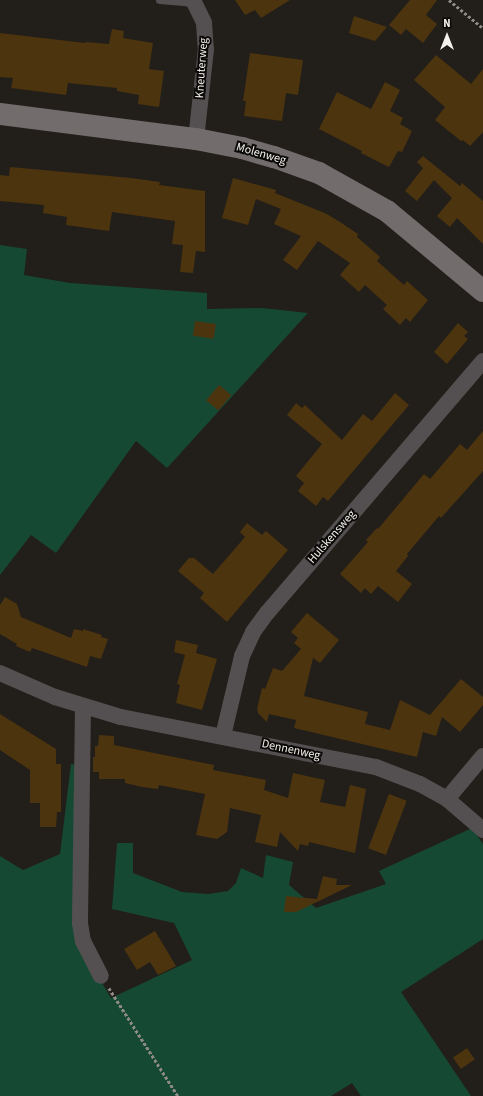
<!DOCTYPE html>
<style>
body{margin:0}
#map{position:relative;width:483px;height:1096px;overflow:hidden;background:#221e19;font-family:"Source Sans 3",sans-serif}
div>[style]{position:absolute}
.green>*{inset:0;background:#154933}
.building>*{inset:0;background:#4c340f;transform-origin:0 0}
.path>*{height:2.5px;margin-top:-1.25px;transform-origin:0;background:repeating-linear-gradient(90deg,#8e8b86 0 3px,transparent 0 5px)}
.lane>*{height:8px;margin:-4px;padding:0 4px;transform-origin:4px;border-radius:4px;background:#545051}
.street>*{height:16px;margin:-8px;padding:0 8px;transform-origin:8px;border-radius:8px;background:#545051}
.secondary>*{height:22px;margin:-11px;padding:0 11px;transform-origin:11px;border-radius:11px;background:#726c6d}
span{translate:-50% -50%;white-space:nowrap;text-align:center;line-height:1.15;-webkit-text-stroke:4px #0a0907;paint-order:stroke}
.street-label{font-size:12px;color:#f5f2ee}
.north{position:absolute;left:427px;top:16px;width:40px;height:40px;-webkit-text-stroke:3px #0a0907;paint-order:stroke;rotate:0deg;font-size:11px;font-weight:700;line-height:16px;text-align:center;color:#f5f2ee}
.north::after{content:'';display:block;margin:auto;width:14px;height:18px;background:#f5f2ee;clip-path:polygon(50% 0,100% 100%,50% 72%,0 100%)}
</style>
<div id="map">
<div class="green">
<i style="clip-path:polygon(0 245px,27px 249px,24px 275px,70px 283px,207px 293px,207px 309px,262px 308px,308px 313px,167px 468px,136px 441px,56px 553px,31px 535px,0 575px)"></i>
<i style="clip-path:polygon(71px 764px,79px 765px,79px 922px,92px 966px,111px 998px,192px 960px,174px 923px,112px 909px,117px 843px,133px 843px,133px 873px,182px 892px,208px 894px,228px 891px,236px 883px,241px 868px,263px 878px,266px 855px,293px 862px,289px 885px,316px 908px,386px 884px,379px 871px,472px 828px,483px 844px,483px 939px,401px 992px,471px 1096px,361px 1096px,352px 1083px,331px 1096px,0 1096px,0 856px,23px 870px,60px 854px)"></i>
</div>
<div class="building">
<i style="clip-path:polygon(235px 0,290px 0,261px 18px,255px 10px,245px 15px)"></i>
<i style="clip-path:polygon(410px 0,437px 0,426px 15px,437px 24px,423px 43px,406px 29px,401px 35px,389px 25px)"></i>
<i style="clip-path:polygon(354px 16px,387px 27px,375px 41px,349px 33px)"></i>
<i style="clip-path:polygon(112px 29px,124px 31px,123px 38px,153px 43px,149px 69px,164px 71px,159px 107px,138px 104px,139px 95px,117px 91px,117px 88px,68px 83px,66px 95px,11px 88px,13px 78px,0 77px,0 33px,85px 43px,86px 42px,109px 44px)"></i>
<i style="clip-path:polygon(250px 53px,303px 60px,298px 95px,286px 93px,282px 121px,244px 116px,246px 101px,243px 101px)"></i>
<i style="clip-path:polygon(436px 55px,471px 84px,483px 69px,483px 132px,470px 146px,463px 140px,461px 141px,435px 120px,445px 107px,414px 80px)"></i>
<i style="clip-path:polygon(385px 82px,400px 90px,390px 111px,403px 118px,400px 124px,412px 131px,402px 152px,398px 151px,389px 167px,361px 153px,362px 151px,319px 129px,337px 92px,371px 109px)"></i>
<i style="clip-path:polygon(423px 156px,460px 186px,462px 183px,483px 201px,483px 244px,457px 218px,450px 227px,437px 216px,452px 198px,434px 180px,417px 201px,405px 191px,423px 168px,417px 162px)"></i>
<i style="clip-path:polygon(10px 167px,131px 178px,160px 182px,159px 185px,205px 191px,205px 252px,196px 251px,193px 273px,180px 272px,183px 245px,172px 244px,175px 221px,112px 212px,109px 231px,66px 225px,67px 217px,43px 213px,44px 205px,0 201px,0 175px,9px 176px)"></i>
<i style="clip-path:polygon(233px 178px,276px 190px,275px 193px,327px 214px,343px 224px,358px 234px,357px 237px,380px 257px,377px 261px,404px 285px,407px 281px,428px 300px,410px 322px,406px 318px,400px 325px,383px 309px,387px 305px,365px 285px,359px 292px,340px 275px,350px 263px,318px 241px,297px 270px,283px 260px,301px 236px,274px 224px,281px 209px,256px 199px,248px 225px,222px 218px)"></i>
<i style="left:195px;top:321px;width:21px;height:15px;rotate:8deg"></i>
<i style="clip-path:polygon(458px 323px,468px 332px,464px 336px,468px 339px,447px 364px,434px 352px)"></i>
<i style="left:219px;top:385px;width:16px;height:20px;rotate:40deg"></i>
<i style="clip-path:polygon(395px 393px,409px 405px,328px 501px,323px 497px,316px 506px,298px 491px,304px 483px,296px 476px,322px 444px,287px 415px,296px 403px,302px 408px,305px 405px,342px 440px,363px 414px,372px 421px)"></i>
<i style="clip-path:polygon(483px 431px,483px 471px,441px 518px,439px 516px,407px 554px,408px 556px,396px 571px,412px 584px,398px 602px,378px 586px,371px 594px,365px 588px,361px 593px,340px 574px,368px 542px,366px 540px,377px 528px,378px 529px,424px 474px,430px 479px,460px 444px,467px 450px)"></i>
<i style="clip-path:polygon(247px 523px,262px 535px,266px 531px,288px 550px,227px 622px,200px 598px,204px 593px,178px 571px,189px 558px,194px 558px,213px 574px,245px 537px,240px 532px)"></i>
<i style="clip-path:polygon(5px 597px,17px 604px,21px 617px,71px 638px,74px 629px,83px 631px,83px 629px,102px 635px,101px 637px,108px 639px,101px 659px,90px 656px,87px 667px,32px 648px,30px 652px,16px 646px,17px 644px,0 634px,0 605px)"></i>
<i style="clip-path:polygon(307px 613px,339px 640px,320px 663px,313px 658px,304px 696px,368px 712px,365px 724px,390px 730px,400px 700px,430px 715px,461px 679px,483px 697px,483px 705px,460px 732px,442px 717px,436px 736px,423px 732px,417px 757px,294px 728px,296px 720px,269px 714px,267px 722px,258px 713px,257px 709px,262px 688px,265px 689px,273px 668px,282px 671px,301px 649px,294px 643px,298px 638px,291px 632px)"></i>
<i style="clip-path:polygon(176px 640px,198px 645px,196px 653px,217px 659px,202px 710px,176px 703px,180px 685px,177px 684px,185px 655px,174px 652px)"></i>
<i style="clip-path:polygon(0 714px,56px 749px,56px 764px,61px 764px,61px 812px,57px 812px,56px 827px,40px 827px,40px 803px,30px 803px,30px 770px,0 750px)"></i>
<i style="clip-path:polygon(99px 735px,114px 736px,114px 745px,214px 765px,213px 770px,266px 780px,264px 790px,288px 798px,293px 773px,325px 780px,320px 802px,345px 807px,350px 785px,366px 789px,355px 853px,309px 842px,308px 846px,300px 844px,298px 851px,280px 832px,277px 847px,255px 842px,261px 815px,230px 808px,227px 832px,217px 839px,196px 835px,205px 794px,159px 785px,158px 789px,142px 787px,125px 783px,125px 779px,99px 779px,99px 772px,93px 772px,93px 757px,95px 757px,95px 746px,98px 746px)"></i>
<i style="left:389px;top:794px;width:19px;height:58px;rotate:21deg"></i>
<i style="clip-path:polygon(323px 876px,337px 879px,336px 885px,352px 885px,296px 912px,284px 912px,286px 896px,317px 899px)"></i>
<i style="clip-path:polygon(155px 931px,176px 966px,158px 975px,150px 962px,137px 970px,124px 949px)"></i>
<i style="left:467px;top:1048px;width:14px;height:17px;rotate:56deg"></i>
</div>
<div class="path">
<i style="left:449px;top:0;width:44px;rotate:39.5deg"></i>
<i style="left:109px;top:988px;width:128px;rotate:57.4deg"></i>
</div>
<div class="lane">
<i style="left:160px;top:0;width:35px;rotate:5deg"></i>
</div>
<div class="street">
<i style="left:193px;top:0;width:25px;rotate:64deg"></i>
<i style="left:204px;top:23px;width:26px;rotate:86deg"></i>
<i style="left:206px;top:49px;width:91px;rotate:96.3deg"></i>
<i style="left:0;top:673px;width:60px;rotate:23.6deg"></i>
<i style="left:55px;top:697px;width:69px;rotate:16.9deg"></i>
<i style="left:121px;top:717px;width:260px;rotate:11.1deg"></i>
<i style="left:376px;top:767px;width:47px;rotate:21.1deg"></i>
<i style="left:420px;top:784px;width:31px;rotate:29deg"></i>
<i style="left:447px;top:799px;width:48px;rotate:40.7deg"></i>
<i style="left:83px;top:706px;width:217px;rotate:90.8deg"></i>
<i style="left:80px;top:923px;width:18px;rotate:81deg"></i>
<i style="left:83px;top:941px;width:39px;rotate:63deg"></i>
<i style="left:223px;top:736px;width:82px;rotate:-76.6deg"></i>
<i style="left:242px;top:656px;width:26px;rotate:-65deg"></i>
<i style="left:253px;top:632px;width:24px;rotate:-54deg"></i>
<i style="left:267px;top:613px;width:332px;rotate:-49.4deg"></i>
<i style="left:447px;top:799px;width:56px;rotate:-50.1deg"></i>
</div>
<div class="secondary">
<i style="left:0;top:114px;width:198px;rotate:7.3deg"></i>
<i style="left:196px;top:139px;width:47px;rotate:11.1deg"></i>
<i style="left:242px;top:148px;width:33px;rotate:16deg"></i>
<i style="left:274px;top:157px;width:48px;rotate:19.6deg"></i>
<i style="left:319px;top:173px;width:78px;rotate:29.2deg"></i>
<i style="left:387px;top:211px;width:125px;rotate:39.8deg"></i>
</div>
<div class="street-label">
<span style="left:202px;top:68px;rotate:-86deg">Kneuterweg</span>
<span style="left:261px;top:154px;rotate:16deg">Molenweg</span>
<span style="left:332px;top:537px;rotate:-49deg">Hulskensweg</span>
<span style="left:291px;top:750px;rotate:12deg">Dennenweg</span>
</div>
<div class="north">N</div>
</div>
